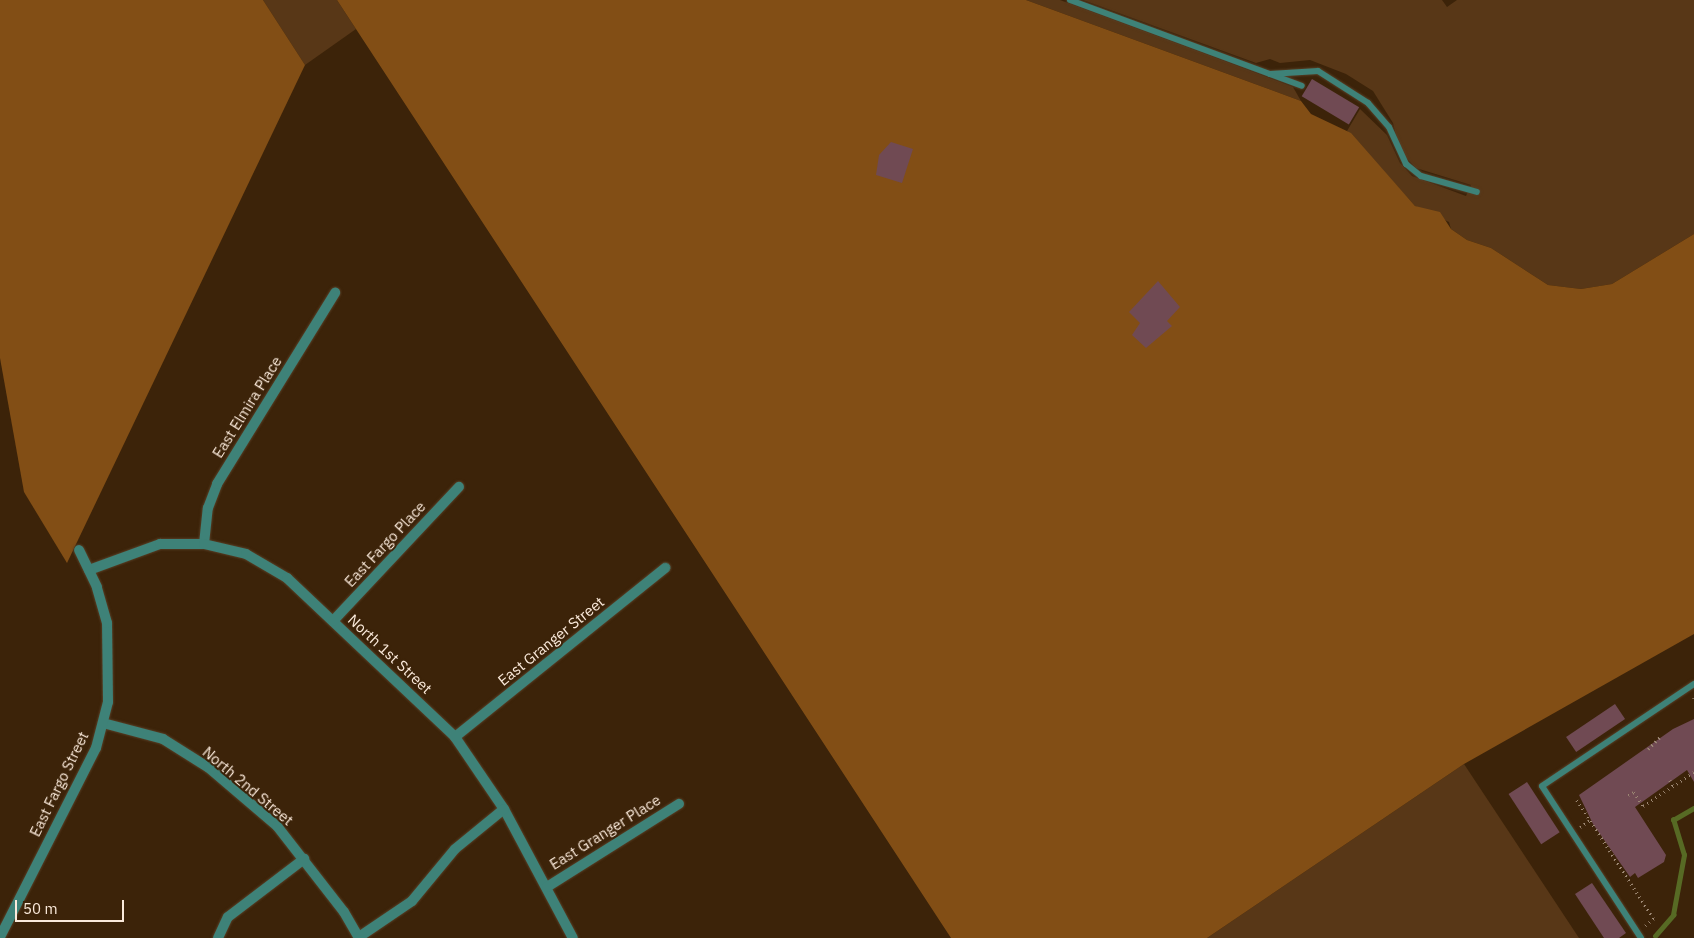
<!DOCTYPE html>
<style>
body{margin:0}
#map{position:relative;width:1694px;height:938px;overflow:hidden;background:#3c2309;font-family:"IBM Plex Sans",sans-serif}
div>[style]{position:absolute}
.green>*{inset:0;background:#583717}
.forest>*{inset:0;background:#824e15}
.stream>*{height:4.5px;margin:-2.25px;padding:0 2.25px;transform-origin:2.25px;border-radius:2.25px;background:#576a24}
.building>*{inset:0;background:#704a53;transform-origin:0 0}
.path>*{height:2.5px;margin-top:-1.25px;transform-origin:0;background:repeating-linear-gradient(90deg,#9d8874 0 1px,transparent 0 5px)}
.roads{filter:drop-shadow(0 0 1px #573f26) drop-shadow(0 0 1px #573f26)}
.lane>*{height:6px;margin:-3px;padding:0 3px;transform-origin:3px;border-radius:3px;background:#3e8278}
.street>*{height:10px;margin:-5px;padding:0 5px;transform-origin:5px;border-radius:5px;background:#3e8278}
span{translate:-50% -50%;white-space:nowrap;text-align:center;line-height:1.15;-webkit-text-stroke:4px #3c2309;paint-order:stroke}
.street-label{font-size:15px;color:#fbeadb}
.scale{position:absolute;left:15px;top:900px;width:109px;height:22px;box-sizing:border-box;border:2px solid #fbeadb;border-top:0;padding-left:6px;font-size:15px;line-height:18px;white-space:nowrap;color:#fbeadb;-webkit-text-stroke:4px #3c2309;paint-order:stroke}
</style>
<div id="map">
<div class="green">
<i style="clip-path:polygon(263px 0,337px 0,356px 29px,305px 65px)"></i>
<i style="clip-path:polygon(1026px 0,1060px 0,1203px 53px,1293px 87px,1301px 101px)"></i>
<i style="clip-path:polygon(1083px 0,1442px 0,1447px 7px,1457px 0,1694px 0,1694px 234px,1612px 284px,1581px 289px,1548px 285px,1491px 248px,1467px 240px,1451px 229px,1449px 222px,1415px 206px,1347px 131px,1360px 109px,1387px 135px,1400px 163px,1412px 176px,1466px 196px,1471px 185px,1416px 168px,1400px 151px,1393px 123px,1373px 91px,1346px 74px,1310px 60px,1280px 63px,1270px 59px,1256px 63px)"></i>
<i style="clip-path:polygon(1464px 764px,1579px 938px,1207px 938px)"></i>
</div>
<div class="forest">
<i style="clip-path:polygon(0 0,263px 0,305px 65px,67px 563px,24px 492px,0 358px)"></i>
<i style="clip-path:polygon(337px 0,1026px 0,1301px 101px,1311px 114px,1351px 133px,1415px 206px,1440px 212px,1451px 229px,1467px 240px,1491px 248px,1548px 285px,1581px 289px,1612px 284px,1694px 234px,1694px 634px,1464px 764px,1207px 938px,951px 938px)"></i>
</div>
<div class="stream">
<i style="left:1655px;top:936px;width:28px;rotate:-49deg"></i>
<i style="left:1673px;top:915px;width:61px;rotate:-79.6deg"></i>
<i style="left:1684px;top:855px;width:37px;rotate:-107deg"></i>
<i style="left:1673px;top:820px;width:24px;rotate:-30deg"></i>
</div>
<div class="building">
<i style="left:1312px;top:79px;width:55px;height:20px;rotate:31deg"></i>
<i style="clip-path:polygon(891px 142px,913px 149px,902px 183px,876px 175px,879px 155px)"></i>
<i style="clip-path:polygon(1158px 281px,1180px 307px,1167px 321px,1172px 326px,1146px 348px,1132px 335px,1140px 323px,1129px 312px)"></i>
<i style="left:1615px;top:704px;width:18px;height:59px;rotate:56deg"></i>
<i style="clip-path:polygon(1694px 719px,1694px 782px,1687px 770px,1635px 807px,1666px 855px,1664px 862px,1638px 878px,1635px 873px,1630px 877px,1593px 824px,1579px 795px,1673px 729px)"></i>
<i style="left:1527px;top:782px;width:60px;height:22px;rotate:57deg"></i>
<i style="clip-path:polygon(1592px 883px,1626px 933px,1619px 938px,1604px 938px,1575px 894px)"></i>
</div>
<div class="path">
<i style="left:1694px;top:698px;width:1px;rotate:90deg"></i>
<i style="left:1648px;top:749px;width:17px;rotate:-45deg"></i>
<i style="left:1670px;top:780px;width:7px;rotate:63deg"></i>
<i style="left:1628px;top:795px;width:7px;rotate:-27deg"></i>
<i style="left:1634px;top:792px;width:17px;rotate:57deg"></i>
<i style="left:1643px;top:806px;width:61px;rotate:-33.7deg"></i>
<i style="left:1577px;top:800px;width:142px;rotate:57.1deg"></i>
<i style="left:1654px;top:919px;width:11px;rotate:142deg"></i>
<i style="left:1580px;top:827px;width:12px;rotate:-35deg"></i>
</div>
<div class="roads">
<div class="lane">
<i style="left:1070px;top:0;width:247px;rotate:20.3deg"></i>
<i style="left:1270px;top:74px;width:48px;rotate:-3.6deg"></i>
<i style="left:1318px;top:71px;width:59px;rotate:32.6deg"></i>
<i style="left:1368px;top:103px;width:32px;rotate:49deg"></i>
<i style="left:1389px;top:127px;width:41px;rotate:65.3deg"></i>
<i style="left:1406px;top:164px;width:19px;rotate:39deg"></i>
<i style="left:1421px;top:176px;width:58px;rotate:15.9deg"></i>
<i style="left:1641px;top:938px;width:181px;rotate:-123.1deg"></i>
<i style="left:1542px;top:786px;width:183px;rotate:-33.9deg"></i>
</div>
<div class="street">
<i style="left:204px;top:544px;width:36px;rotate:-84deg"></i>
<i style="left:208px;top:508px;width:26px;rotate:-69deg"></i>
<i style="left:217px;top:484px;width:225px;rotate:-58.3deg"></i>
<i style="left:89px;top:570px;width:76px;rotate:-20.1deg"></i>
<i style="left:160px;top:544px;width:44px"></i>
<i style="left:204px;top:544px;width:43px;rotate:13.4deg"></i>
<i style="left:246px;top:554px;width:48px;rotate:30.3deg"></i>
<i style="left:287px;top:578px;width:231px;rotate:43.4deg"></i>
<i style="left:455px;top:737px;width:87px;rotate:55.8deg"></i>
<i style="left:504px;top:809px;width:146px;rotate:61.9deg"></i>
<i style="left:333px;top:621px;width:184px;rotate:-46.8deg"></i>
<i style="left:103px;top:723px;width:62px;rotate:14.9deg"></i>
<i style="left:163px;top:739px;width:54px;rotate:32.2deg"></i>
<i style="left:209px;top:768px;width:89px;rotate:40.5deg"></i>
<i style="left:277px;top:826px;width:109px;rotate:52.1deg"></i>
<i style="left:344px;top:912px;width:30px;rotate:60deg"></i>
<i style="left:455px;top:737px;width:270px;rotate:-38.8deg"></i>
<i style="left:547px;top:887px;width:156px;rotate:-32.2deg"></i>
<i style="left:0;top:937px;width:212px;rotate:-63.1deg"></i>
<i style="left:96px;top:748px;width:48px;rotate:-75.4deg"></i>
<i style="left:108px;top:702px;width:79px;rotate:-90.7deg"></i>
<i style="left:107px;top:623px;width:37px;rotate:-106deg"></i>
<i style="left:97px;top:587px;width:41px;rotate:-115.9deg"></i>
<i style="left:359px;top:937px;width:64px;rotate:-34.2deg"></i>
<i style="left:412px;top:901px;width:67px;rotate:-50.4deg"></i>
<i style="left:455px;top:849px;width:63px;rotate:-39.2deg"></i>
<i style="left:218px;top:938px;width:23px;rotate:-65deg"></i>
<i style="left:228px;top:917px;width:96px;rotate:-37.3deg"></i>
</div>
</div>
<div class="street-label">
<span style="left:247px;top:407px;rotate:-58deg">East Elmira Place</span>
<span style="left:385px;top:544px;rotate:-47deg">East Fargo Place</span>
<span style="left:551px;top:641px;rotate:-39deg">East Granger Street</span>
<span style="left:390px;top:654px;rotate:43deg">North 1st Street</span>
<span style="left:59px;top:784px;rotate:-64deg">East Fargo Street</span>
<span style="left:248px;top:786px;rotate:40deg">North 2nd Street</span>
<span style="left:605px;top:832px;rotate:-32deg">East Granger Place</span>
</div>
<div class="scale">50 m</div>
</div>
